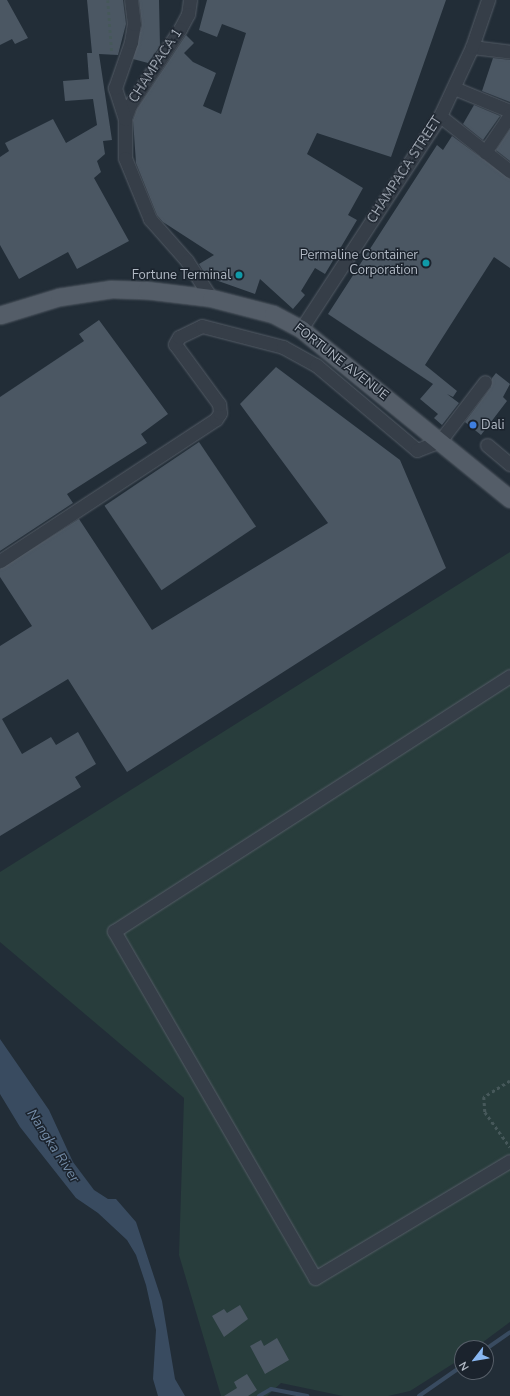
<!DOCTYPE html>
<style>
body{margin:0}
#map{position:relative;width:510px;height:1396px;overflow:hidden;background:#222d37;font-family:"Nunito Sans",sans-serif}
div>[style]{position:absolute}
.green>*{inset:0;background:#283d3c}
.water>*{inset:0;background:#394b60}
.stream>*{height:4px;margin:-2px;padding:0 2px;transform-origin:2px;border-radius:2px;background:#394b60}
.building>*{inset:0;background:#4b5763;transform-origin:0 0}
.path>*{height:2.5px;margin-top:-1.25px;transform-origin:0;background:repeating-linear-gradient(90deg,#46585a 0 3px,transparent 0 6px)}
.roads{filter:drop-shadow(0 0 1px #545c66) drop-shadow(0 0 1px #545c66)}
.minor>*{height:13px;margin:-6.5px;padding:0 6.5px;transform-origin:6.5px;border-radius:6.5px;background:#363e48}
.major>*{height:17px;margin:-8.5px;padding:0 8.5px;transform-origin:8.5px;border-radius:8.5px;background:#545d68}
.dots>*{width:11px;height:11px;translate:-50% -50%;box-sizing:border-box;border:2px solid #1b232d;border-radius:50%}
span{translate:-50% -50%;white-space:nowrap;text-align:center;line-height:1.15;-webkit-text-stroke:3px #1b232d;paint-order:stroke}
.street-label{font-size:13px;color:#b1b9c4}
.poi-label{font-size:13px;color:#b1b9c4}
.right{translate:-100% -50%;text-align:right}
.left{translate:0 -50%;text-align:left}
.water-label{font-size:14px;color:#738ba6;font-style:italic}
.north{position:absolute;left:454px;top:1340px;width:40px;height:40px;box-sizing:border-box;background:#1b232d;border:1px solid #575f69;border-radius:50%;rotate:239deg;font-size:11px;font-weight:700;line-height:16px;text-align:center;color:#b1b9c4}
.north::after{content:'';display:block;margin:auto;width:14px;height:18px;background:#89b7f1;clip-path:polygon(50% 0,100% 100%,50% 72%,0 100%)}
</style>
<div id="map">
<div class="green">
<i style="clip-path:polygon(510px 552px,510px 1322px,475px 1348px,462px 1348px,462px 1358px,410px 1391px,388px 1396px,343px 1396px,281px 1383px,267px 1396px,221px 1396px,179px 1255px,184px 1098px,0 942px,0 872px)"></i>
</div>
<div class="water">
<i style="clip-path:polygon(0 1039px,49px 1110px,73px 1162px,94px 1190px,108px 1199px,116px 1199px,136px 1222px,162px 1301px,175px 1379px,185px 1396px,158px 1396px,153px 1379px,156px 1330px,146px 1285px,136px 1255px,127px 1240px,98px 1213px,76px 1198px,20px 1127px,0 1094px)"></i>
</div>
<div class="stream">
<i style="left:486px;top:1349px;width:29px;rotate:-35deg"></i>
<i style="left:259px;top:1396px;width:14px;rotate:-30deg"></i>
<i style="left:271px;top:1389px;width:37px;rotate:11deg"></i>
<i style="left:419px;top:1396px;width:52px;rotate:-34.9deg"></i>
</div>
<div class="building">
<i style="clip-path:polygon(0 0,7px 0,28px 38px,15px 44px,12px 39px,0 45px)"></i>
<i style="clip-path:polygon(87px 0,123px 0,126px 24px,118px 55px,99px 54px,112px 140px,103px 141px,105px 154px,97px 161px,101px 172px,94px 178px,129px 241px,77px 269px,68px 252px,19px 279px,0 245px,0 157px,9px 151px,5px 143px,53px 119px,66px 143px,97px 125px,93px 99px,65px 101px,63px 81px,89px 79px,87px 53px,92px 53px)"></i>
<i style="clip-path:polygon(139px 0,159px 0,160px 46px,148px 63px,133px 59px,142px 25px)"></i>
<i style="clip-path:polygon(207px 0,446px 0,391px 157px,317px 133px,307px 154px,363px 188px,348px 215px,357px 220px,325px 274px,315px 268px,301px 291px,305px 295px,293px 309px,260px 279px,255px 294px,207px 277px,199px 264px,214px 255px,163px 222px,157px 215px,136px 163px,133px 120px,137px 109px,186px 35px,194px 43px,184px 53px,193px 62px,216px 73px,203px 106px,221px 114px,246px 33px,222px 24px,217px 37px,199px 30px)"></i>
<i style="clip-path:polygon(493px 58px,510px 60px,510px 102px,482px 91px)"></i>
<i style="clip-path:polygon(474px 105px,500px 116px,483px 140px,463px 124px)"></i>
<i style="clip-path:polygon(510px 129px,510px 161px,496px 150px)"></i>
<i style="clip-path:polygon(452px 136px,510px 179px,510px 268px,494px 257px,425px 365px,457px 391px,453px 397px,447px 394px,459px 403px,442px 425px,434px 418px,438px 414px,420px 399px,433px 384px,328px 314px,437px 145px,443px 150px)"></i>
<i style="clip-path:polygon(99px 320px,168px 414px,141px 434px,147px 443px,67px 494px,73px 503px,0 551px,0 397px,84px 341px,79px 334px)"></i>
<i style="clip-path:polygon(276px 367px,400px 460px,446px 568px,127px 772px,68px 679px,2px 719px,22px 754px,51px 737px,56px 745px,78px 732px,96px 764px,75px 777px,81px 787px,0 836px,0 646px,32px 626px,0 577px,0 569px,79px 519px,152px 630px,328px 523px,240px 404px)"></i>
<i style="clip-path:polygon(496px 373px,510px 384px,503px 397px,507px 401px,481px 435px,465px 422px,491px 387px,492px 378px)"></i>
<i style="left:199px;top:442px;width:102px;height:114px;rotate:56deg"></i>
<i style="clip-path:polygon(240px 1305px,248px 1319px,224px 1337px,212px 1316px,224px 1309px,227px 1313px)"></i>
<i style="clip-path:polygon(277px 1338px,289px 1360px,265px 1374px,250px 1346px,261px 1340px,264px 1346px)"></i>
<i style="clip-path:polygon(247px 1374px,257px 1390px,248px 1396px,224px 1396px,237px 1388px,234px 1382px)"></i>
</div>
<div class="path">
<i style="left:108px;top:0;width:54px;rotate:85.8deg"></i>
<i style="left:510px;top:1081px;width:31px;rotate:148deg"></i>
<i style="left:484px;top:1097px;width:15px;rotate:86deg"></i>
<i style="left:485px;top:1112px;width:43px;rotate:54.5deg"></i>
</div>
<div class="roads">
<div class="minor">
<i style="left:190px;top:0;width:14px;rotate:98deg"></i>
<i style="left:188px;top:14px;width:17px;rotate:118deg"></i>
<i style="left:180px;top:29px;width:91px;rotate:123.3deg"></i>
<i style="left:130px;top:105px;width:15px;rotate:110deg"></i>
<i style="left:125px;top:119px;width:39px;rotate:90deg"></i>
<i style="left:125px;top:158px;width:66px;rotate:67.7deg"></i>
<i style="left:150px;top:219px;width:56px;rotate:48.6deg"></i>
<i style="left:187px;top:261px;width:44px;rotate:57deg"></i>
<i style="left:472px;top:47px;width:38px;rotate:7deg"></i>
<i style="left:454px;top:88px;width:61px;rotate:22.3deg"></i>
<i style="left:440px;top:116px;width:89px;rotate:38.2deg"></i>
<i style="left:125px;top:119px;width:33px;rotate:-108deg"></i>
<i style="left:115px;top:88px;width:49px;rotate:-70.8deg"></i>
<i style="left:131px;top:42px;width:18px;rotate:-81deg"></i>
<i style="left:134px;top:24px;width:24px;rotate:-97deg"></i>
<i style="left:485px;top:152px;width:45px;rotate:-56deg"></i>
<i style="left:301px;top:329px;width:254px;rotate:-56.9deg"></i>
<i style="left:440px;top:116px;width:76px;rotate:-65.1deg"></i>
<i style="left:472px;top:47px;width:50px;rotate:-71.2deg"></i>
<i style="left:487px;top:445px;width:30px;rotate:40deg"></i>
<i style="left:0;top:561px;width:258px;rotate:-33.3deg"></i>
<i style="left:216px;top:419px;width:7px;rotate:-56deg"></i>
<i style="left:220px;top:413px;width:9px;rotate:-96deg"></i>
<i style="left:219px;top:404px;width:74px;rotate:-126.3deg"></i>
<i style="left:175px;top:344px;width:8px;rotate:-60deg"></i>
<i style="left:179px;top:337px;width:25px;rotate:-26deg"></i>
<i style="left:202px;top:326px;width:84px;rotate:14.5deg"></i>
<i style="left:283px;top:347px;width:38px;rotate:29deg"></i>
<i style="left:316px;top:365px;width:132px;rotate:40.1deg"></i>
<i style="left:417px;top:450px;width:25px;rotate:-21deg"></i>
<i style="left:440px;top:441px;width:74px;rotate:-52.7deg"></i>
<i style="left:510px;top:676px;width:471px;rotate:147.2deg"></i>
<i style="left:114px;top:931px;width:401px;rotate:59.9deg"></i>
<i style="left:315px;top:1278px;width:227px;rotate:-31deg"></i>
</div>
<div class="major">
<i style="left:0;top:315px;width:62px;rotate:-17deg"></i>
<i style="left:59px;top:297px;width:53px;rotate:-8.7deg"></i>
<i style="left:111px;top:289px;width:35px;rotate:2deg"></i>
<i style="left:146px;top:290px;width:65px;rotate:7deg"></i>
<i style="left:211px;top:298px;width:64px;rotate:14.5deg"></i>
<i style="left:273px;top:314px;width:32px;rotate:28deg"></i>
<i style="left:301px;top:329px;width:269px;rotate:39.1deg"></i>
</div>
</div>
<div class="dots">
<i style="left:426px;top:263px;background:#0f9aa8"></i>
<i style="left:239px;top:275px;background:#0f9aa8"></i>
<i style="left:473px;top:425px;background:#3f7fe0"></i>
</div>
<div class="street-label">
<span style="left:156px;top:66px;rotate:-57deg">CHAMPACA 1</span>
<span style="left:405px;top:170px;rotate:-57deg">CHAMPACA STREET</span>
<span style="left:341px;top:362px;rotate:38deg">FORTUNE AVENUE</span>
</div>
<div class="poi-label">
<span class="right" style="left:418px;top:263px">Permaline Container<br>Corporation</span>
<span class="right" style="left:231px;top:275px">Fortune Terminal</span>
<span class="left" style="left:481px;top:425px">Dali</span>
</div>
<div class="water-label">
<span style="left:53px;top:1146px;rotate:57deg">Nangka River</span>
</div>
<div class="north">N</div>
</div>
